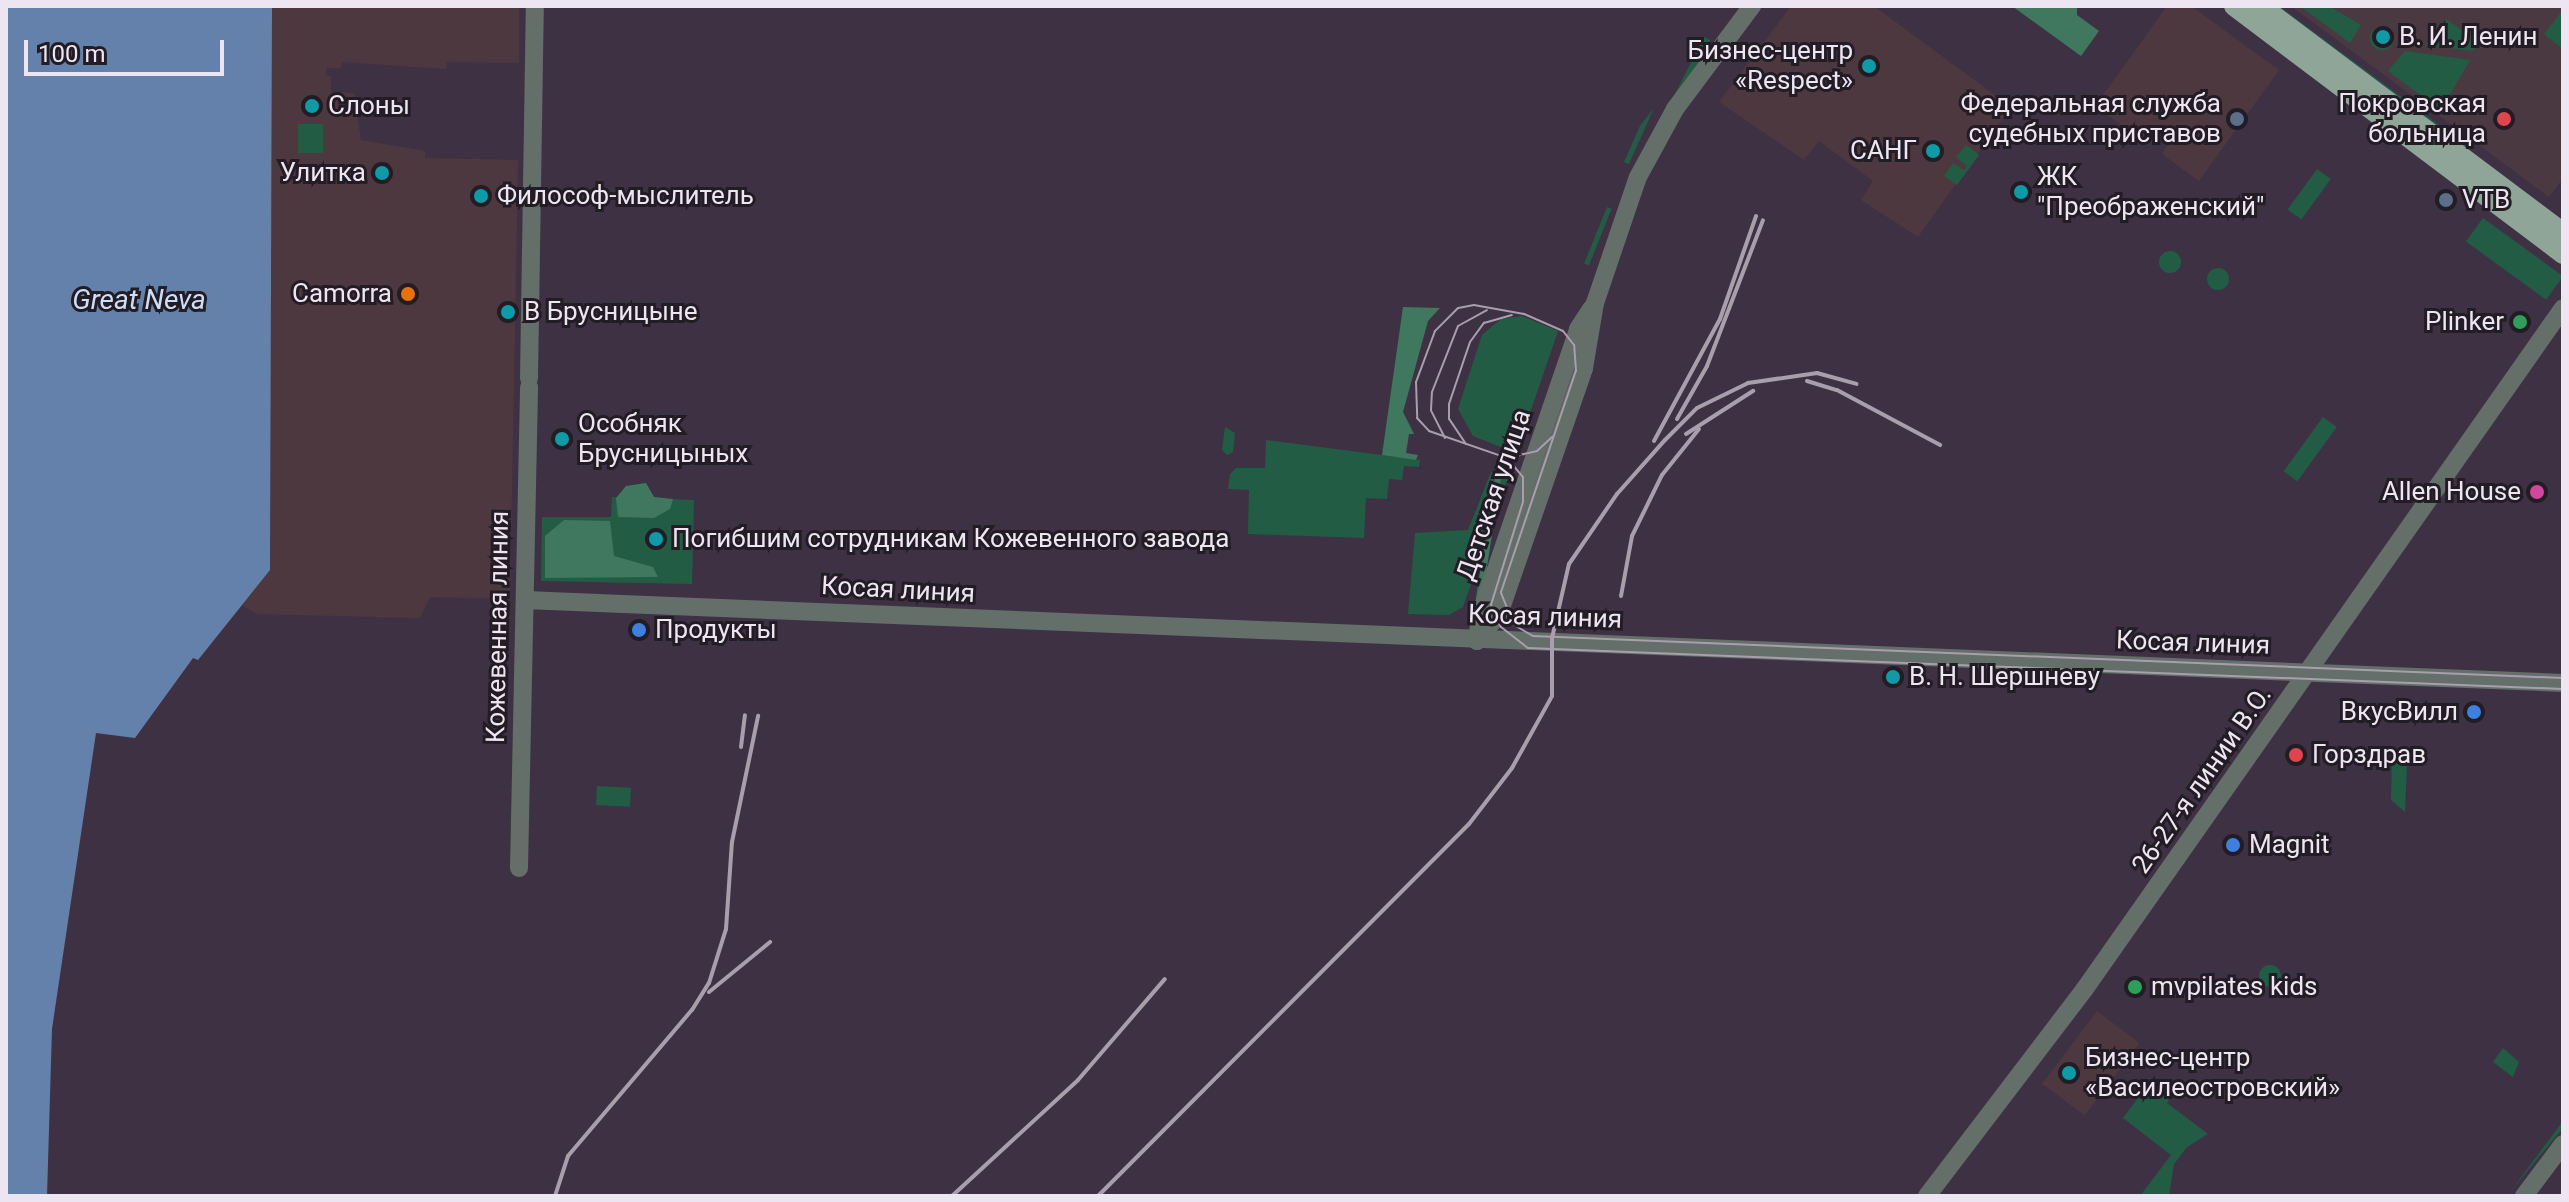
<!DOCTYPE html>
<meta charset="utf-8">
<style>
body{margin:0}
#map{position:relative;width:2569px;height:1202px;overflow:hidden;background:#3f3144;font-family:Roboto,sans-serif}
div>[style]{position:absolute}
.commercial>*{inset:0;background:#4c383e;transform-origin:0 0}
.medical>*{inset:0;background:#4b3942}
.green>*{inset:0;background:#235c45;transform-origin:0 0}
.round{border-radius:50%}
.forest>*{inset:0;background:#3f785f;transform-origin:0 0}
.water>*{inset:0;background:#6481ab}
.minor>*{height:18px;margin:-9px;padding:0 9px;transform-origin:9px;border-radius:9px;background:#636f68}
.major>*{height:20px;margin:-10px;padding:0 10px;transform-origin:10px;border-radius:10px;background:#8ea598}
.tram>*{height:2px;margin:-1px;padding:0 1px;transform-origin:1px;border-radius:1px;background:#a89eac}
.rail>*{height:4px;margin:-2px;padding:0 2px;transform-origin:2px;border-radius:2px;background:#a89eac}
.dots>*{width:22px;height:22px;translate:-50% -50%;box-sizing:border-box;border:4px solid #221c24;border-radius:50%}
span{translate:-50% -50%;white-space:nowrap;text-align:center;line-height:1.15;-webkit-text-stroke:6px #221c24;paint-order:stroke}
.poi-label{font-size:26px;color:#ede5f1}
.left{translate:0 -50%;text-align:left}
.right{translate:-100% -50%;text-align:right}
.street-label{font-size:26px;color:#ede5f1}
.water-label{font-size:28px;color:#cddef9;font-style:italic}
.frame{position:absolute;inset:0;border:8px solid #ede5f1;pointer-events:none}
.scale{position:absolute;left:24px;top:40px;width:200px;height:36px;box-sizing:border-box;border:4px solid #ede5f1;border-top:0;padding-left:10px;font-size:24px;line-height:28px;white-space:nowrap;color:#ede5f1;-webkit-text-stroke:6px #221c24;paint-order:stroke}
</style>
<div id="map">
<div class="commercial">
<i style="clip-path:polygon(272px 6px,519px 6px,519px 63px,447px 62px,446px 69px,342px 62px,341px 68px,326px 68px,326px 75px,331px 76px,331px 92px,354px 93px,361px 140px,425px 151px,425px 158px,518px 160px,510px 599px,430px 597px,420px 618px,257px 614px,242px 605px,270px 570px)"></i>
<i style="clip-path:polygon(1791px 6px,1874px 6px,2011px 107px,1918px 237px,1861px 200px,1873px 181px,1819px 141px,1804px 160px,1719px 102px)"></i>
<i style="clip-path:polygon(2167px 6px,2191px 6px,2279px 70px,2199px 181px,2162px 154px,2172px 139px,2160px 130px,2149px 145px,2095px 106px)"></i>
<i style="left:2097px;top:1011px;width:53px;height:91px;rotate:37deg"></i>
</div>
<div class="medical">
<i style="clip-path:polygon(2291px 6px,2563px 6px,2563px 178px,2549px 197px)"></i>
</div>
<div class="green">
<i style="clip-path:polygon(2270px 6px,2279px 6px,2466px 145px,2462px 150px)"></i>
<i style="clip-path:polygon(2300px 6px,2329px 6px,2361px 25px,2350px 43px)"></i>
<i style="clip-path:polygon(2563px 10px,2563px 49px,2544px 34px)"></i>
<i style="clip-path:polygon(2446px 19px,2478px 41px,2473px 51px,2425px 45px)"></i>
<i class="round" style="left:2370px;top:26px;width:24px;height:24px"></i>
<i style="left:1704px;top:37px;width:7px;height:67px;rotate:27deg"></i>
<i style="clip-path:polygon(2405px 51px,2470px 60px,2441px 110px,2388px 71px)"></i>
<i style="clip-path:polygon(1654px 108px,1629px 164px,1624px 162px,1640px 126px)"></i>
<i style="left:298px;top:124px;width:25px;height:29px"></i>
<i style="clip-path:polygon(1966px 145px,1979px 155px,1957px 185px,1944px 176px,1953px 163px,1964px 170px,1967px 166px,1956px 157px)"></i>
<i style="left:2317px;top:169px;width:17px;height:50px;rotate:36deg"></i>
<i style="left:1607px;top:207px;width:5px;height:61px;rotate:22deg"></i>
<i style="left:2483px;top:218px;width:99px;height:29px;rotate:36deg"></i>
<i class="round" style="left:2159px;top:251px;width:22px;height:22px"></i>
<i class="round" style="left:2207px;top:268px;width:22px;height:22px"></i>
<i style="clip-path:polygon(1522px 316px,1558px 331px,1517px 451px,1511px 451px,1473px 436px,1458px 409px,1482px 335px,1501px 319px)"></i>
<i style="left:2323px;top:417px;width:17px;height:67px;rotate:36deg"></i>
<i style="clip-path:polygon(1225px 427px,1235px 433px,1233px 452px,1227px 455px,1222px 450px)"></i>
<i style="clip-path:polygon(1266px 440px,1420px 460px,1419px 467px,1404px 466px,1402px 480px,1389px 479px,1387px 499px,1366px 498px,1364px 538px,1248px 534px,1249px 490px,1228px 489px,1230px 474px,1236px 468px,1265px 468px)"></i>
<i style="clip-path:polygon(1491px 472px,1509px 475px,1463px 607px,1449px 615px,1408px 614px,1415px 533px,1468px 530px)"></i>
<i style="clip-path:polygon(612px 497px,694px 500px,692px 584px,541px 581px,542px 517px,611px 517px)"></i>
<i style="clip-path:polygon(2392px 757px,2407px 766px,2405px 812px,2391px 800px)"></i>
<i style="left:597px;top:786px;width:34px;height:19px;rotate:3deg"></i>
<i class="round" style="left:2259px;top:965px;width:22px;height:22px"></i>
<i style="clip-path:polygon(2503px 1048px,2519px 1062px,2513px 1077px,2493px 1062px)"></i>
<i style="clip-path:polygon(2150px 1082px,2170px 1097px,2167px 1103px,2208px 1134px,2187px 1147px,2174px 1164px,2169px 1196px,2140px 1196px,2171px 1155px,2123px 1118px)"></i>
<i style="clip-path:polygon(2563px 1121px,2563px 1128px,2510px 1192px)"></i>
</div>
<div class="forest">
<i style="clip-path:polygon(2012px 6px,2077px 6px,2077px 15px,2099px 31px,2081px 56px)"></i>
<i style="clip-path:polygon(1403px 307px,1440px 308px,1428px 321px,1403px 412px,1414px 434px,1409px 434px,1406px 453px,1418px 455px,1416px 460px,1382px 455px)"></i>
<i style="left:1495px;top:478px;width:6px;height:135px;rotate:9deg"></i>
<i style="clip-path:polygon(646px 483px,654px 497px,673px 499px,670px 509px,654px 518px,618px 517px,616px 498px,626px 486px)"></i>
<i style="clip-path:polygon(564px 520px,610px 521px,614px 556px,653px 567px,658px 577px,545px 578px,545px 536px)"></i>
</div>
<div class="water">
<i style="clip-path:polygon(6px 6px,272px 6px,270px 570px,198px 660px,193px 658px,135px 738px,96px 733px,52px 1029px,47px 1196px,6px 1196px)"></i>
</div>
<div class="minor">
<i style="left:529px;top:378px;width:372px;rotate:-89.1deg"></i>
<i style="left:525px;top:600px;width:2040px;rotate:2.33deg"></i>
<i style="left:1477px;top:641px;width:35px;rotate:-51deg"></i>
<i style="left:1499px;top:614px;width:260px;rotate:-70.9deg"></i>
<i style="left:1584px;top:368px;width:66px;rotate:-80.4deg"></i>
<i style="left:1595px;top:303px;width:133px;rotate:-71.2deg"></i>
<i style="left:1638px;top:177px;width:77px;rotate:-61.4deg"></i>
<i style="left:1675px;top:109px;width:129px;rotate:-53.2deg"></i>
<i style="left:1477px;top:641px;width:25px;rotate:-83deg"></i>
<i style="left:1480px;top:616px;width:303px;rotate:-71.1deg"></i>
<i style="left:1578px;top:329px;width:24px;rotate:-57deg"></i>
<i style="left:519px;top:868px;width:481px;rotate:-88.8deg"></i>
<i style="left:1927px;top:1196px;width:259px;rotate:-52.7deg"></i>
<i style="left:2084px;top:990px;width:833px;rotate:-54.92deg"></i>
<i style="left:2524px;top:1196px;width:65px;rotate:-53.1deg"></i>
</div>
<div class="major">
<i style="left:2234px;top:6px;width:412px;rotate:37deg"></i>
<i style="left:2261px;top:6px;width:378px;rotate:36.9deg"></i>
</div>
<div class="tram">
<i style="left:1445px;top:438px;width:31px;rotate:-117deg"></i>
<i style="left:1431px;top:410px;width:18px;rotate:-87deg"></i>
<i style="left:1432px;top:392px;width:71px;rotate:-68.5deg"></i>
<i style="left:1458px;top:326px;width:33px;rotate:-29deg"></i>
<i style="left:1466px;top:444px;width:30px;rotate:-124deg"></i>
<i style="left:1449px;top:419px;width:15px;rotate:-90deg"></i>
<i style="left:1449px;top:404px;width:65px;rotate:-71.3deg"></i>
<i style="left:1470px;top:342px;width:24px;rotate:-54deg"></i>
<i style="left:1484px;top:323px;width:29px;rotate:-16deg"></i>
<i style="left:1507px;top:458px;width:31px;rotate:-13deg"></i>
<i style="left:1537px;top:451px;width:21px;rotate:-43deg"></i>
<i style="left:2563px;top:678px;width:1031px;rotate:-177.66deg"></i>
<i style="left:1533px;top:636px;width:22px;rotate:-150deg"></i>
<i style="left:1514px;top:625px;width:35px;rotate:-112deg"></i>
<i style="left:1501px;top:592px;width:233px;rotate:-71.3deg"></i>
<i style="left:1576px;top:371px;width:26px;rotate:-94deg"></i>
<i style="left:1574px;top:345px;width:18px;rotate:-128deg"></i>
<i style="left:1563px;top:331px;width:43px;rotate:-156.4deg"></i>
<i style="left:1524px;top:314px;width:51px;rotate:-169.8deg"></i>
<i style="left:1474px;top:305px;width:16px;rotate:169deg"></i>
<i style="left:1458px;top:308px;width:33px;rotate:135deg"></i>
<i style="left:1435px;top:331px;width:54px;rotate:110.4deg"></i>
<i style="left:1416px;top:382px;width:36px;rotate:88deg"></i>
<i style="left:1417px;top:418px;width:18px;rotate:47deg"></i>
<i style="left:1429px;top:431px;width:83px;rotate:19.1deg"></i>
<i style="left:1507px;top:458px;width:25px;rotate:50deg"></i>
<i style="left:1523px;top:477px;width:25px;rotate:90deg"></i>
<i style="left:1523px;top:502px;width:108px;rotate:107.3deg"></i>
<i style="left:1491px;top:605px;width:24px;rotate:66deg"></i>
<i style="left:1501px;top:627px;width:34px;rotate:38deg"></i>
<i style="left:1528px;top:648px;width:1036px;rotate:2.27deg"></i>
</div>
<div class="rail">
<i style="left:1807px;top:381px;width:31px;rotate:17deg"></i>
<i style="left:1837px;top:390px;width:117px;rotate:28.1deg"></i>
<i style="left:1677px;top:419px;width:61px;rotate:-60.5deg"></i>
<i style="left:1707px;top:366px;width:156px;rotate:-69deg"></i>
<i style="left:1686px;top:434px;width:80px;rotate:-32.7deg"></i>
<i style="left:1654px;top:441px;width:139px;rotate:-61.6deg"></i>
<i style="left:1720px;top:319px;width:109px;rotate:-70.7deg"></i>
<i style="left:1621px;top:596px;width:61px;rotate:-79.6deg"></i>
<i style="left:1632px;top:536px;width:68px;rotate:-63.8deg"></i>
<i style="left:1662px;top:475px;width:59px;rotate:-51.2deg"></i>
<i style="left:741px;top:747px;width:32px;rotate:-83deg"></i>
<i style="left:709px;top:992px;width:79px;rotate:-39.3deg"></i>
<i style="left:555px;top:1196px;width:42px;rotate:-72deg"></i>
<i style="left:568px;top:1156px;width:192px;rotate:-49.7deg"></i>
<i style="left:692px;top:1010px;width:32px;rotate:-58deg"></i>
<i style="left:709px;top:983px;width:57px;rotate:-72.5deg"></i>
<i style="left:726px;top:929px;width:87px;rotate:-86.1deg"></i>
<i style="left:732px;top:842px;width:129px;rotate:-78.3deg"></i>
<i style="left:952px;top:1196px;width:171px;rotate:-42.6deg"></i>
<i style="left:1078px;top:1080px;width:133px;rotate:-49.3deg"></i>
<i style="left:1098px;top:1196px;width:525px;rotate:-45.08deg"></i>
<i style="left:1469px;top:824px;width:71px;rotate:-52.5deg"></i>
<i style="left:1512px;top:768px;width:82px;rotate:-60.9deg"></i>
<i style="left:1552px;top:696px;width:58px;rotate:-90deg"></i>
<i style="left:1552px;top:638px;width:76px;rotate:-77.1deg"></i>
<i style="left:1569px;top:564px;width:85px;rotate:-55.6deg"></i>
<i style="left:1617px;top:494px;width:72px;rotate:-48.4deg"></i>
<i style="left:1665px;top:440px;width:45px;rotate:-45deg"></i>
<i style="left:1697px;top:408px;width:57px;rotate:-26.1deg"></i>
<i style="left:1748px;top:383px;width:70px;rotate:-8.2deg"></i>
<i style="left:1817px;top:373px;width:41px;rotate:15.4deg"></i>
</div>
<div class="dots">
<i style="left:2383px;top:37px;background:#0f9aa8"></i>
<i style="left:1869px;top:66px;background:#0f9aa8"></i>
<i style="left:312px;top:106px;background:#0f9aa8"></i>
<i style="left:2237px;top:119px;background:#5c6f8a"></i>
<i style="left:2504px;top:119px;background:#e0444e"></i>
<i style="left:1933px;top:151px;background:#0f9aa8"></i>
<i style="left:382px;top:173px;background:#0f9aa8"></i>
<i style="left:2021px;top:192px;background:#0f9aa8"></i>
<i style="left:481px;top:196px;background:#0f9aa8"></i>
<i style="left:2446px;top:200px;background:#5c6f8a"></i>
<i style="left:408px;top:294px;background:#e8710a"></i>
<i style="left:508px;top:312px;background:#0f9aa8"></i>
<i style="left:2520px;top:322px;background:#2e9e5b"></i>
<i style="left:562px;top:439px;background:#0f9aa8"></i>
<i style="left:2537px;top:492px;background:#d1479c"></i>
<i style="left:656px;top:539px;background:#0f9aa8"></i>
<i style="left:639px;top:630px;background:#3f7fe0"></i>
<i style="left:1893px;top:677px;background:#0f9aa8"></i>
<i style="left:2474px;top:712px;background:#3f7fe0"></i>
<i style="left:2296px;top:755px;background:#e0444e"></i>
<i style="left:2233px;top:845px;background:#3f7fe0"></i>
<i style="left:2135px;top:987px;background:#2e9e5b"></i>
<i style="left:2069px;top:1073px;background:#0f9aa8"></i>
</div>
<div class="poi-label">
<span class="left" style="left:2399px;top:37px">В. И. Ленин</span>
<span class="right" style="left:1853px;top:66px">Бизнес-центр<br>«Respect»</span>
<span class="right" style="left:2221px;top:119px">Федеральная служба<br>судебных приставов</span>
<span class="right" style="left:2486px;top:119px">Покровская<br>больница</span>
<span class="left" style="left:328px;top:106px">Слоны</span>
<span class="right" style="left:1917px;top:151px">САНГ</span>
<span class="right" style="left:366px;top:173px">Улитка</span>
<span class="left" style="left:2037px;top:192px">ЖК<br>"Преображенский"</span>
<span class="left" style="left:497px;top:196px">Философ-мыслитель</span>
<span class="left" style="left:2462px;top:200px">VTB</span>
<span class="right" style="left:392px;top:294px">Camorra</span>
<span class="left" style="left:524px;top:312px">В Брусницыне</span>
<span class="right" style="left:2504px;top:322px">Plinker</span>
<span class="left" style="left:578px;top:439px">Особняк<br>Брусницыных</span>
<span class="right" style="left:2521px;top:492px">Allen House</span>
<span class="left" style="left:672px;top:539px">Погибшим сотрудникам Кожевенного завода</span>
<span class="left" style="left:655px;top:630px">Продукты</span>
<span class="left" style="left:1909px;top:677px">В. Н. Шершневу</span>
<span class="right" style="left:2458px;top:712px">ВкусВилл</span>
<span class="left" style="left:2312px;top:755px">Горздрав</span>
<span class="left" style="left:2249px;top:845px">Magnit</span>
<span class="left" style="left:2151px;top:987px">mvpilates kids</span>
<span class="left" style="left:2085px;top:1073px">Бизнес-центр<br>«Василеостровский»</span>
</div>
<div class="street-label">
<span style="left:1494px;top:495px;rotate:-71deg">Детская улица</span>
<span style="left:898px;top:590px;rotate:3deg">Косая линия</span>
<span style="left:1545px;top:617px;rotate:2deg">Косая линия</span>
<span style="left:498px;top:627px;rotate:-89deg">Кожевенная линия</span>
<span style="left:2193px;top:643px;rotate:2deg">Косая линия</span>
<span style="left:2202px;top:780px;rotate:-55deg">26-27-я линии В.О.</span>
</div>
<div class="water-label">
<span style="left:139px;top:300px">Great Neva</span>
</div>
<div class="frame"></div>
<div class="scale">100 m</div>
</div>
